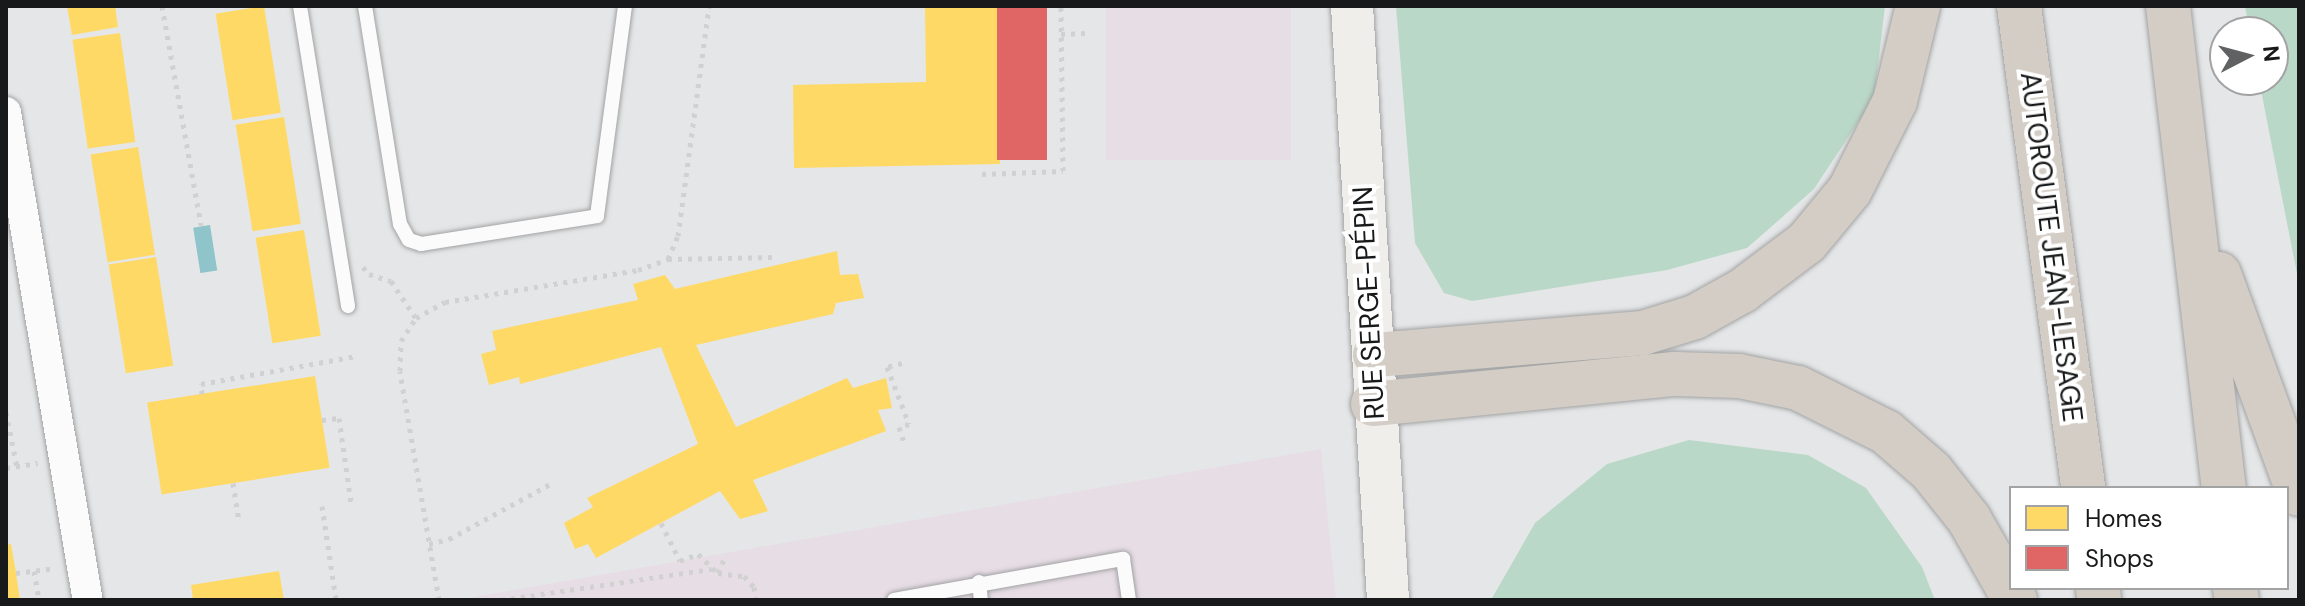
<!DOCTYPE html>
<meta charset="utf-8">
<style>
body{margin:0}
#map{position:relative;width:2305px;height:606px;overflow:hidden;background:#e5e6e7;font-family:"DM Sans",sans-serif}
div>[style]{position:absolute}
.commercial>*{inset:0;background:#e7dde5;transform-origin:0 0}
.green>*{inset:0;background:#bad8c8}
.water>*{inset:0;background:#8ec4ca;transform-origin:0 0}
.homes>*{inset:0;background:#ffd966;transform-origin:0 0}
.shops>*{inset:0;background:#e06666;transform-origin:0 0}
.path>*{height:5px;margin-top:-2.5px;transform-origin:0;background:repeating-linear-gradient(90deg,#d1d1d2 0 4px,transparent 0 10px)}
.roads{filter:drop-shadow(0 0 2px #a2a3a4) drop-shadow(0 0 2px #a2a3a4)}
.lane>*{height:14px;margin:-7px;padding:0 7px;transform-origin:7px;border-radius:7px;background:#fbfbfb}
.street>*{height:30px;margin:-15px;padding:0 15px;transform-origin:15px;border-radius:15px;background:#fbfbfb}
.secondary>*{height:42px;margin:-21px;padding:0 21px;transform-origin:21px;border-radius:21px;background:#efeeeb}
.highway>*{height:44px;margin:-22px;padding:0 22px;transform-origin:22px;border-radius:22px;background:#d3cdc5}
span{translate:-50% -50%;white-space:nowrap;text-align:center;line-height:1.15;-webkit-text-stroke:8px #fff;paint-order:stroke}
.street-label{font-size:28px;color:#18191a}
.frame{position:absolute;inset:0;border:8px solid #18191a;pointer-events:none}
.legend{position:absolute;left:2009px;top:486px;width:280px;height:104px;box-sizing:border-box;background:#fff;border:2px solid #a3a3a3;margin:0;padding:10px 14px;list-style:none;font-size:24px;color:#18191a}
.legend li{display:flex;align-items:center;gap:16px;height:40px}
.legend b{width:40px;border:2px solid #a3a3a3}
.north{position:absolute;left:2209px;top:16px;width:80px;height:80px;box-sizing:border-box;background:#fff;border:2px solid #a3a3a3;border-radius:50%;rotate:84deg;font-size:22px;font-weight:700;line-height:32px;text-align:center;color:#18191a}
.north::after{content:'';display:block;margin:auto;width:28px;height:36px;background:#606162;clip-path:polygon(50% 0,100% 100%,50% 72%,0 100%)}
</style>
<div id="map">
<div class="commercial">
<i style="left:1106px;top:6px;width:185px;height:154px"></i>
<i style="clip-path:polygon(1321px 449px,1336px 600px,457px 600px)"></i>
</div>
<div class="green">
<i style="clip-path:polygon(1396px 6px,1885px 6px,1874px 98px,1814px 189px,1747px 248px,1667px 270px,1472px 301px,1444px 293px,1415px 243px)"></i>
<i style="clip-path:polygon(2245px 6px,2299px 6px,2299px 284px,2259px 80px,2273px 80px,2273px 32px,2250px 32px)"></i>
<i style="clip-path:polygon(1689px 440px,1808px 455px,1866px 488px,1922px 567px,1935px 600px,1491px 600px,1535px 523px,1607px 464px)"></i>
</div>
<div class="water">
<i style="left:210px;top:225px;width:46px;height:17px;rotate:81deg"></i>
</div>
<div class="homes">
<i style="clip-path:polygon(67px 6px,115px 6px,118px 27px,72px 35px)"></i>
<i style="left:264px;top:6px;width:108px;height:49px;rotate:81deg"></i>
<i style="clip-path:polygon(925px 6px,997px 6px,1000px 164px,794px 168px,793px 85px,926px 82px)"></i>
<i style="left:120px;top:33px;width:110px;height:48px;rotate:82deg"></i>
<i style="left:284px;top:117px;width:108px;height:49px;rotate:81deg"></i>
<i style="left:138px;top:147px;width:109px;height:48px;rotate:81deg"></i>
<i style="left:304px;top:230px;width:107px;height:49px;rotate:81deg"></i>
<i style="clip-path:polygon(837px 251px,840px 275px,858px 274px,864px 298px,836px 303px,833px 314px,696px 345px,736px 427px,847px 378px,853px 388px,886px 378px,892px 408px,878px 410px,886px 431px,753px 480px,768px 511px,740px 519px,720px 491px,596px 558px,588px 544px,575px 549px,564px 523px,593px 507px,587px 498px,698px 444px,661px 347px,520px 384px,519px 377px,489px 385px,481px 354px,496px 350px,492px 331px,638px 300px,633px 284px,665px 275px,675px 289px)"></i>
<i style="left:156px;top:257px;width:110px;height:48px;rotate:81deg"></i>
<i style="left:315px;top:376px;width:93px;height:170px;rotate:81deg"></i>
<i style="clip-path:polygon(11px 544px,16px 573px,20px 600px,6px 600px,6px 545px)"></i>
<i style="clip-path:polygon(279px 571px,284px 600px,193px 600px,191px 585px)"></i>
</div>
<div class="shops">
<i style="left:997px;top:6px;width:50px;height:154px"></i>
</div>
<div class="path">
<i style="left:162px;top:6px;width:223px;rotate:79.9deg"></i>
<i style="left:1061px;top:34px;width:26px;rotate:-2deg"></i>
<i style="left:982px;top:174px;width:81px;rotate:-2.1deg"></i>
<i style="left:1063px;top:171px;width:165px;rotate:-90.7deg"></i>
<i style="left:668px;top:259px;width:109px;rotate:-1.1deg"></i>
<i style="left:363px;top:267px;width:9px;rotate:49deg"></i>
<i style="left:369px;top:274px;width:23px;rotate:18deg"></i>
<i style="left:391px;top:281px;width:45px;rotate:56deg"></i>
<i style="left:902px;top:363px;width:16px;rotate:165deg"></i>
<i style="left:887px;top:367px;width:61px;rotate:68.9deg"></i>
<i style="left:909px;top:424px;width:10px;rotate:163deg"></i>
<i style="left:899px;top:427px;width:16px;rotate:72deg"></i>
<i style="left:202px;top:394px;width:10px;rotate:-96deg"></i>
<i style="left:201px;top:384px;width:158px;rotate:-10.2deg"></i>
<i style="left:6px;top:412px;width:56px;rotate:78.7deg"></i>
<i style="left:322px;top:420px;width:17px;rotate:-7deg"></i>
<i style="left:339px;top:418px;width:85px;rotate:81.9deg"></i>
<i style="left:6px;top:468px;width:32px;rotate:-9deg"></i>
<i style="left:233px;top:483px;width:37px;rotate:81deg"></i>
<i style="left:322px;top:506px;width:95px;rotate:81.5deg"></i>
<i style="left:661px;top:523px;width:42px;rotate:63.4deg"></i>
<i style="left:680px;top:561px;width:19px;rotate:-21deg"></i>
<i style="left:698px;top:554px;width:28px;rotate:44deg"></i>
<i style="left:718px;top:573px;width:26px;rotate:7deg"></i>
<i style="left:744px;top:576px;width:15px;rotate:48deg"></i>
<i style="left:754px;top:587px;width:13px;rotate:81deg"></i>
<i style="left:429px;top:544px;width:21px;rotate:-14deg"></i>
<i style="left:449px;top:539px;width:119px;rotate:-28.5deg"></i>
<i style="left:34px;top:571px;width:29px;rotate:80deg"></i>
<i style="left:16px;top:573px;width:39px;rotate:-7deg"></i>
<i style="left:718px;top:573px;width:17px;rotate:-66deg"></i>
<i style="left:439px;top:600px;width:232px;rotate:-99.7deg"></i>
<i style="left:400px;top:371px;width:30px;rotate:-88deg"></i>
<i style="left:401px;top:341px;width:27px;rotate:-57deg"></i>
<i style="left:416px;top:318px;width:33px;rotate:-29deg"></i>
<i style="left:445px;top:302px;width:196px;rotate:-9.4deg"></i>
<i style="left:638px;top:270px;width:32px;rotate:-20deg"></i>
<i style="left:668px;top:259px;width:25px;rotate:-67deg"></i>
<i style="left:678px;top:236px;width:232px;rotate:-82.3deg"></i>
<i style="left:501px;top:600px;width:213px;rotate:-8.4deg"></i>
</div>
<div class="roads">
<div class="lane">
<i style="left:300px;top:6px;width:304px;rotate:80.9deg"></i>
<i style="left:365px;top:6px;width:221px;rotate:80.9deg"></i>
<i style="left:400px;top:224px;width:18px;rotate:61deg"></i>
<i style="left:409px;top:240px;width:13px;rotate:18deg"></i>
<i style="left:421px;top:244px;width:178px;rotate:-9deg"></i>
<i style="left:597px;top:216px;width:212px;rotate:-82.4deg"></i>
<i style="left:979px;top:582px;width:18px;rotate:84deg"></i>
<i style="left:894px;top:600px;width:233px;rotate:-10.2deg"></i>
<i style="left:1123px;top:559px;width:41px;rotate:81.7deg"></i>
</div>
<div class="street">
<i style="left:6px;top:112px;width:495px;rotate:80.5deg"></i>
</div>
<div class="secondary">
<i style="left:1352px;top:6px;width:595px;rotate:86.53deg"></i>
</div>
<div class="highway">
<i style="left:2019px;top:6px;width:486px;rotate:82.4deg"></i>
<i style="left:2168px;top:6px;width:485px;rotate:83.4deg"></i>
<i style="left:2219px;top:274px;width:234px;rotate:70deg"></i>
<i style="left:1375px;top:355px;width:269px;rotate:-4.7deg"></i>
<i style="left:1643px;top:333px;width:54px;rotate:-17.1deg"></i>
<i style="left:1695px;top:317px;width:54px;rotate:-29deg"></i>
<i style="left:1742px;top:291px;width:81px;rotate:-37deg"></i>
<i style="left:1807px;top:242px;width:67px;rotate:-50.4deg"></i>
<i style="left:1850px;top:190px;width:100px;rotate:-63.2deg"></i>
<i style="left:1895px;top:101px;width:98px;rotate:-76.4deg"></i>
<i style="left:1373px;top:404px;width:303px;rotate:-5.7deg"></i>
<i style="left:1675px;top:374px;width:64px;rotate:1.8deg"></i>
<i style="left:1739px;top:376px;width:60px;rotate:11.5deg"></i>
<i style="left:1798px;top:388px;width:98px;rotate:26.6deg"></i>
<i style="left:1886px;top:432px;width:60px;rotate:40.9deg"></i>
<i style="left:1931px;top:471px;width:61px;rotate:51.6deg"></i>
<i style="left:1969px;top:519px;width:93px;rotate:60.4deg"></i>
<i style="left:2098px;top:588px;width:12px;rotate:85deg"></i>
<i style="left:2235px;top:588px;width:12px;rotate:81deg"></i>
</div>
</div>
<div class="street-label">
<span style="left:2051px;top:247px;rotate:83deg">AUTOROUTE JEAN-LESAGE</span>
<span style="left:1369px;top:303px;rotate:-93deg">RUE SERGE-PÉPIN</span>
</div>
<div class="frame"></div>
<ul class="legend">
<li><b style="height:22px;background:#ffd966"></b>Homes</li>
<li><b style="height:22px;background:#e06666"></b>Shops</li>
</ul>
<div class="north">N</div>
</div>
